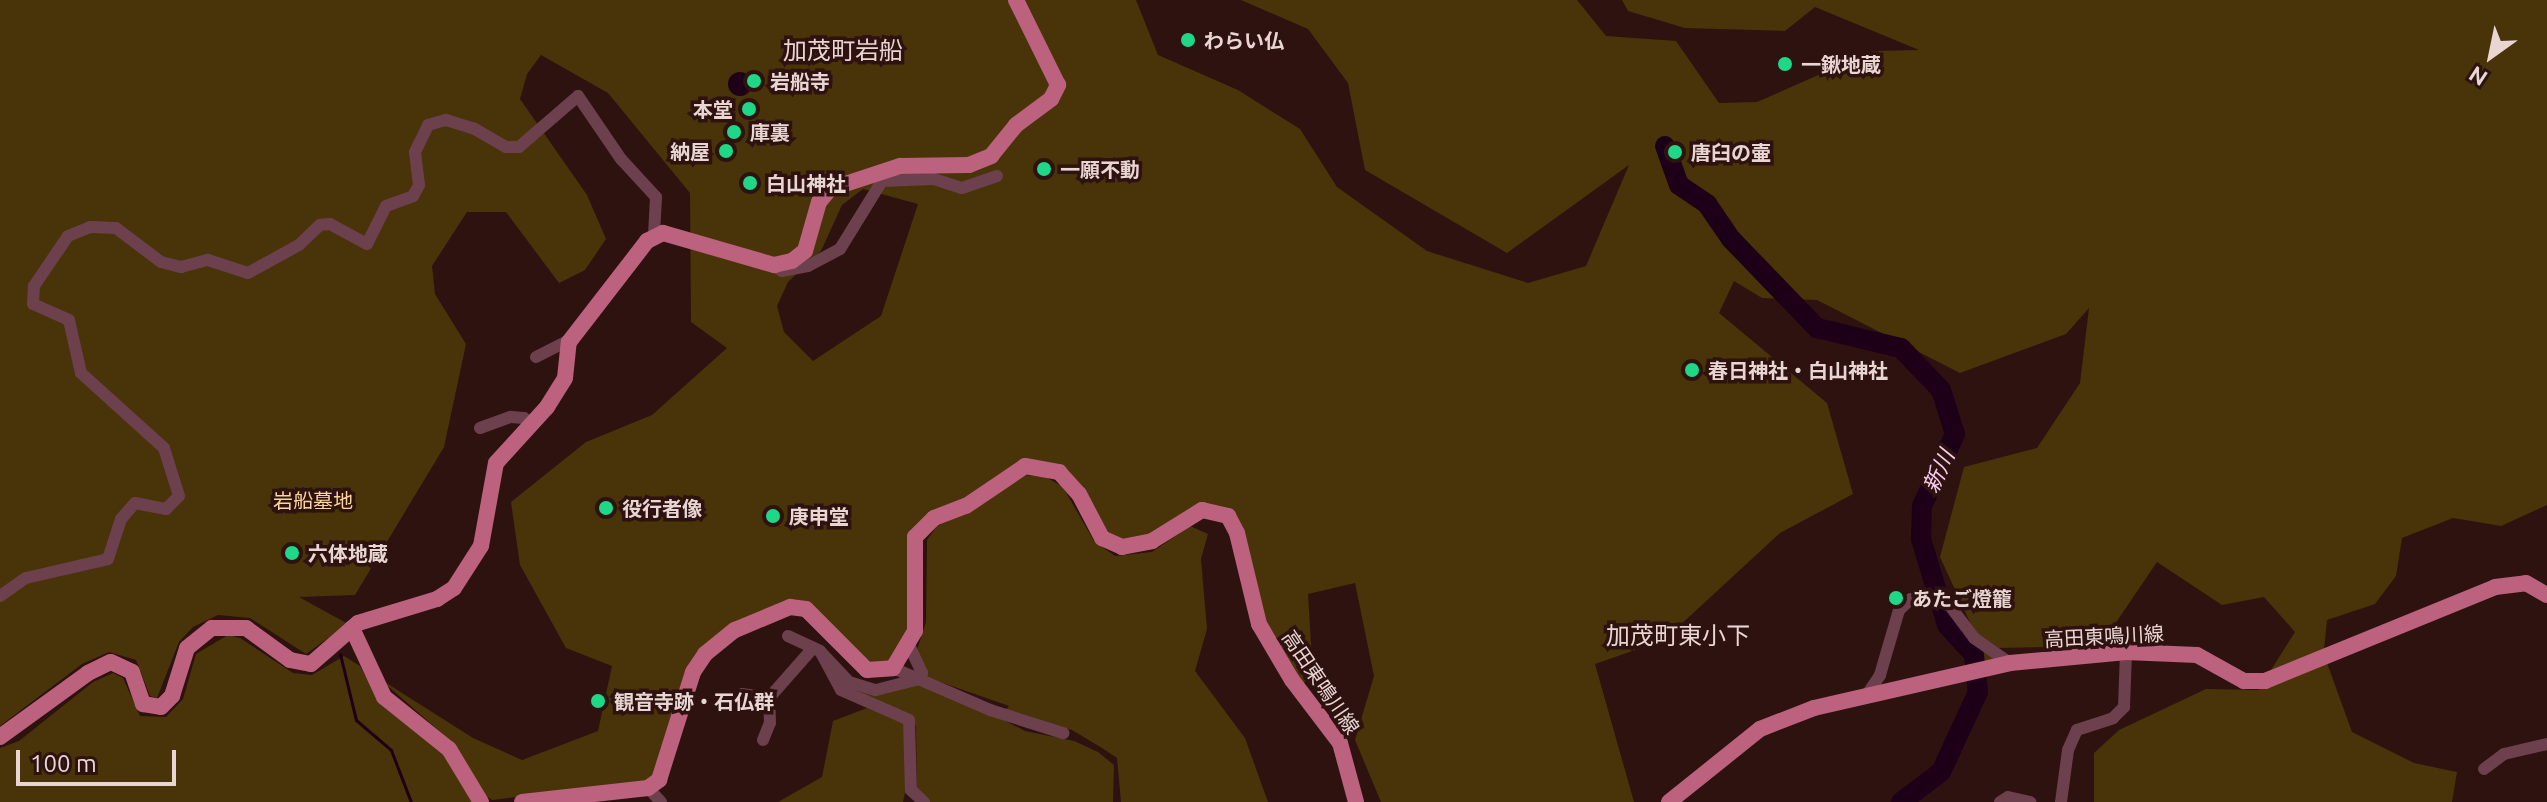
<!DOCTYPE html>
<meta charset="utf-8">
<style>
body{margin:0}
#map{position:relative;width:2547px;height:802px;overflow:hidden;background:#2d1210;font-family:Ubuntu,"Noto Sans JP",sans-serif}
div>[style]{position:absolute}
.green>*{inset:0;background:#493309}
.water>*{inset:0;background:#1d0018}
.round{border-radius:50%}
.stream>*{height:3px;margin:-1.5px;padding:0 1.5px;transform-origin:1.5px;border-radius:1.5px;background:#1d0018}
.river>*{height:20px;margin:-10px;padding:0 10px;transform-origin:10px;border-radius:10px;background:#1d0018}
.minor>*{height:12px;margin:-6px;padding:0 6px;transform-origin:6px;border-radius:6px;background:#6c404d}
.major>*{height:16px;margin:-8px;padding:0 8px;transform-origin:8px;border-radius:8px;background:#bc617e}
.dots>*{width:22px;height:22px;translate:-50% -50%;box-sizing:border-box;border:4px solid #2d1210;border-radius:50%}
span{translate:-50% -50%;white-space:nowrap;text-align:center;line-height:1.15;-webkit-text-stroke:7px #2d1210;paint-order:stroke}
.poi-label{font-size:20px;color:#e9d6d3;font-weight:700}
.left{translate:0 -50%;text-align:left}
.right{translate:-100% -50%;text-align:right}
.park-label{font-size:20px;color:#fbd496}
.street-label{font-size:20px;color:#e9d6d3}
.water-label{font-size:22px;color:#faccee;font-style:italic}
.quarter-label{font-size:24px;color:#e9d6d3}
.north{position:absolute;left:2451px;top:16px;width:80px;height:80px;-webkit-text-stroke:6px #2d1210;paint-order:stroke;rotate:213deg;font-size:22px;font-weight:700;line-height:32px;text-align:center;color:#e9d6d3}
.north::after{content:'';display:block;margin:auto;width:28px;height:36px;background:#e9d6d3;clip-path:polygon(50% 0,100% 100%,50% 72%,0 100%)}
.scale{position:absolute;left:16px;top:750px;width:160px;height:36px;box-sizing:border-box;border:4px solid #e9d6d3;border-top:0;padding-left:10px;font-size:24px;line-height:28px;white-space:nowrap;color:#e9d6d3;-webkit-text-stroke:6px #2d1210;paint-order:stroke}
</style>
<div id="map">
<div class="green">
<i style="clip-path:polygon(evenodd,0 0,1136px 0,1158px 55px,1238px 90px,1300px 129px,1337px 187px,1427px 251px,1528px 283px,1586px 266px,1629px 165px,1507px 253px,1365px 170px,1348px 83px,1308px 29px,1241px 0,1577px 0,1606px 36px,1676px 41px,1719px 103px,1757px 102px,1873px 51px,1919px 50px,1815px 7px,1785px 31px,1685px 28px,1628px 11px,1622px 0,2547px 0,2547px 505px,2501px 526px,2453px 518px,2402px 538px,2396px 576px,2375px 604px,2327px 620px,2324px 650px,2271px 670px,2295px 632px,2264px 597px,2222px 605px,2157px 562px,2100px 646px,1999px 648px,1974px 631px,1940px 557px,1964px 467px,2037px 448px,2080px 383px,2089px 308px,2066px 334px,1960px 373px,1817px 300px,1762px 298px,1734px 281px,1719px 313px,1827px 403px,1853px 494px,1780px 533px,1664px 640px,1595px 664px,1634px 802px,1381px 802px,1355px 740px,1374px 676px,1355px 583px,1308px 594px,1313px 677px,1303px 683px,1266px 620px,1234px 511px,1201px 502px,1149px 535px,1123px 540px,1107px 533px,1085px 491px,1063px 466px,1023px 458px,963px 499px,930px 511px,908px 534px,908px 629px,889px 662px,870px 663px,809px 603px,788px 600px,732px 623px,687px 668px,654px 775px,646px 781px,492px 800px,483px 794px,454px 744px,380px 679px,473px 738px,522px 760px,598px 731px,612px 666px,566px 648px,520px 565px,511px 502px,586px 442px,652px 415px,727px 348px,691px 322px,690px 193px,608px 93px,541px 55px,527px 74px,520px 99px,587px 195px,606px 239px,585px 270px,559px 283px,506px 212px,467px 212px,432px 266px,435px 294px,466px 344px,444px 447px,355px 595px,299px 597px,348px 624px,306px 654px,250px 618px,218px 615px,193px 627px,179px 642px,157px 698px,150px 696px,136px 660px,109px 652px,82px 664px,0 726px,0 0,863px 189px,918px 204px,881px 316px,813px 361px,784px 332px,777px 306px,788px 282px,821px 251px,842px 205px,863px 189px)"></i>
<i style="clip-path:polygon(1024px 475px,1046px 477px,1063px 487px,1094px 541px,1115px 556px,1152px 552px,1190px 526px,1208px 534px,1201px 559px,1207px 629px,1195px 671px,1245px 738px,1268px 802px,1121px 802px,1117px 758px,1102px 748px,1072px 730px,1004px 712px,1009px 706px,926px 677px,916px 653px,926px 622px,927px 540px,937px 526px,977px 508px)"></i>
<i style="clip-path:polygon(1937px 607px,1972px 643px,2001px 658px,1969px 666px,1941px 630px)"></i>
<i style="clip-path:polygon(228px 635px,240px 638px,293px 673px,312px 675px,344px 656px,360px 666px,380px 702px,445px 754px,472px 802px,0 802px,0 748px,19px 741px,93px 682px,113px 673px,123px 678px,140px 716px,166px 717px,183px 699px,196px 654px)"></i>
<i style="clip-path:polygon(2327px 663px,2352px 732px,2414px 763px,2457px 772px,2452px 802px,2094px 802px,2094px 753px,2119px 730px,2206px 689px,2258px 690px)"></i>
<i style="clip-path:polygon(917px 683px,961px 698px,1025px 731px,1074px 741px,1098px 752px,1114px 765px,1113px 802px,930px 802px,917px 789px,916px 726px,905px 713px,851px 688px,872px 693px)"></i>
<i style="clip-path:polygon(867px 708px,907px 725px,910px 771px,903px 802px,778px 802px,822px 777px,833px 721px)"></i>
</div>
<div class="water">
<i class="round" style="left:728px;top:72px;width:24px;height:24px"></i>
</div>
<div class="stream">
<i style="left:340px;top:654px;width:68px;rotate:76.4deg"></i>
<i style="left:356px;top:720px;width:46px;rotate:40.6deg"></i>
<i style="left:391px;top:750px;width:56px;rotate:69deg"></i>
</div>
<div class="river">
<i style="left:1665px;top:146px;width:41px;rotate:70.3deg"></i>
<i style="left:1679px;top:185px;width:34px;rotate:34deg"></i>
<i style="left:1707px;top:204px;width:42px;rotate:55.6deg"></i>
<i style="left:1731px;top:239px;width:124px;rotate:46deg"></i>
<i style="left:1817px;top:328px;width:86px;rotate:13.4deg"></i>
<i style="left:1901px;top:348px;width:58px;rotate:46.4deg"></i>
<i style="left:1941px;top:390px;width:46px;rotate:72.3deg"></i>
<i style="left:1955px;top:434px;width:79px;rotate:114.6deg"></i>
<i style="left:1922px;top:506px;width:33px;rotate:92deg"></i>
<i style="left:1921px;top:539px;width:90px;rotate:73.2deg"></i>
<i style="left:1947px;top:625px;width:40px;rotate:48deg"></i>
<i style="left:1974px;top:655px;width:37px;rotate:84deg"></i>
<i style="left:1978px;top:692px;width:88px;rotate:114.8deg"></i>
<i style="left:1941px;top:772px;width:50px;rotate:143.1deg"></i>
</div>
<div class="minor">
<i style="left:774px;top:266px;width:9px;rotate:32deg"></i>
<i style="left:782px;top:271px;width:26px;rotate:-11deg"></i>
<i style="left:808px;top:266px;width:36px;rotate:-28deg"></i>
<i style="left:840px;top:249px;width:80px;rotate:-58.3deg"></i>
<i style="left:882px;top:181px;width:52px;rotate:-2.2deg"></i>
<i style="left:934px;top:179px;width:29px;rotate:18deg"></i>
<i style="left:962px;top:188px;width:37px;rotate:-19deg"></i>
<i style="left:536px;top:357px;width:38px;rotate:-27deg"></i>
<i style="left:480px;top:428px;width:33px;rotate:-20deg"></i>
<i style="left:511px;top:417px;width:13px;rotate:4deg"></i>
<i style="left:524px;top:418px;width:11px;rotate:49deg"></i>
<i style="left:0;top:596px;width:32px;rotate:-35deg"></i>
<i style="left:26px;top:578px;width:84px;rotate:-13deg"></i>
<i style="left:108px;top:559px;width:42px;rotate:-72deg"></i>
<i style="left:121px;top:519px;width:21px;rotate:-49deg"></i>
<i style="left:135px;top:503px;width:32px;rotate:11deg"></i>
<i style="left:166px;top:509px;width:18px;rotate:-45deg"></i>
<i style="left:179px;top:496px;width:50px;rotate:-107.4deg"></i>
<i style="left:164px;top:448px;width:112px;rotate:-137.9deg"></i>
<i style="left:81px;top:373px;width:54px;rotate:-102.8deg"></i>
<i style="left:69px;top:320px;width:39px;rotate:-156deg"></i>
<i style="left:33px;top:304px;width:18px;rotate:-87deg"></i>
<i style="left:34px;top:286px;width:60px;rotate:-55.8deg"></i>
<i style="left:68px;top:236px;width:24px;rotate:-22deg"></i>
<i style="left:90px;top:227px;width:26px;rotate:2deg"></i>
<i style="left:116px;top:228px;width:56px;rotate:37.1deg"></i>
<i style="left:161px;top:262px;width:21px;rotate:14deg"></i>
<i style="left:181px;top:267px;width:28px;rotate:-15deg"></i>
<i style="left:208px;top:260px;width:42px;rotate:18deg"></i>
<i style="left:248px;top:273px;width:58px;rotate:-28.8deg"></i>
<i style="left:299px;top:245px;width:29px;rotate:-44deg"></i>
<i style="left:320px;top:225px;width:10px;rotate:-6deg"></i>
<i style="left:330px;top:224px;width:42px;rotate:28.4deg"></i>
<i style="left:367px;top:244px;width:42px;rotate:-63.4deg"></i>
<i style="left:386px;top:206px;width:29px;rotate:-20deg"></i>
<i style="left:413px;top:196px;width:13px;rotate:-61deg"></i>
<i style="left:419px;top:185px;width:33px;rotate:-97deg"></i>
<i style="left:415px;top:152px;width:30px;rotate:-64deg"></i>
<i style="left:428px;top:125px;width:19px;rotate:-16deg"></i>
<i style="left:446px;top:120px;width:28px;rotate:17deg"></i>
<i style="left:473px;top:128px;width:38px;rotate:30deg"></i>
<i style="left:506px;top:147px;width:13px"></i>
<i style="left:519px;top:147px;width:78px;rotate:-40.8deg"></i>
<i style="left:578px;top:96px;width:76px;rotate:55.7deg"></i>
<i style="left:621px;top:159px;width:52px;rotate:47.4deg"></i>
<i style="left:656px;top:197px;width:38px;rotate:93deg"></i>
<i style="left:788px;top:636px;width:35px;rotate:25deg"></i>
<i style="left:820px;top:651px;width:42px;rotate:46.9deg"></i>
<i style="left:849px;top:682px;width:28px;rotate:17deg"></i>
<i style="left:876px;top:690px;width:44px;rotate:-14.3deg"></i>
<i style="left:919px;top:679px;width:7px;rotate:-63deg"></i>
<i style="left:922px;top:673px;width:31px;rotate:-115deg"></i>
<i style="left:820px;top:651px;width:44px;rotate:61.7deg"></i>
<i style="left:841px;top:690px;width:74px;rotate:23.8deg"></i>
<i style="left:909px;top:720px;width:70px;rotate:88.4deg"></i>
<i style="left:911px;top:790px;width:18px;rotate:43deg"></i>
<i style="left:893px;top:668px;width:106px;rotate:23.4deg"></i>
<i style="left:990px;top:710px;width:77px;rotate:17.5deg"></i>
<i style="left:742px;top:694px;width:27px;rotate:8deg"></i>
<i style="left:769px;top:698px;width:67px;rotate:-48.7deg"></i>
<i style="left:1866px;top:696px;width:25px;rotate:-56deg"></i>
<i style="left:1880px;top:675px;width:68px;rotate:-73.7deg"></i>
<i style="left:1899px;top:610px;width:16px;rotate:-43deg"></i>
<i style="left:1911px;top:599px;width:17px;rotate:-7deg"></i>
<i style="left:1928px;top:597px;width:24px;rotate:22deg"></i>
<i style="left:1950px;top:606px;width:40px;rotate:53deg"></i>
<i style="left:1974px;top:638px;width:44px;rotate:34.8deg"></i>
<i style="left:763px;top:740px;width:18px;rotate:-68deg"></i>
<i style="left:770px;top:723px;width:25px;rotate:-92deg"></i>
<i style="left:2484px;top:769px;width:25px;rotate:-37deg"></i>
<i style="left:2504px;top:754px;width:44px;rotate:-13.1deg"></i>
<i style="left:648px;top:788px;width:19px;rotate:47deg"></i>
<i style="left:2000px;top:802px;width:9px;rotate:-32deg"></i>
<i style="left:2008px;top:797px;width:23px;rotate:13deg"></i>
<i style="left:2061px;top:802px;width:52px;rotate:-82.3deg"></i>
<i style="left:2068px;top:750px;width:22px;rotate:-66deg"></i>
<i style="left:2077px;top:730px;width:38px;rotate:-18deg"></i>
<i style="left:2113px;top:718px;width:16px;rotate:-45deg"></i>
<i style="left:2124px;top:707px;width:55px;rotate:-87.9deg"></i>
</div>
<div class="major">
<i style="left:352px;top:628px;width:76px;rotate:65.1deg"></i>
<i style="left:384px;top:697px;width:83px;rotate:38.7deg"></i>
<i style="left:449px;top:749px;width:62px;rotate:58.9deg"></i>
<i style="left:0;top:737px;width:109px;rotate:-36deg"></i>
<i style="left:88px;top:673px;width:25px;rotate:-26deg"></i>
<i style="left:111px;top:662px;width:23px;rotate:25deg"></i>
<i style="left:132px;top:672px;width:34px;rotate:71deg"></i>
<i style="left:143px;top:704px;width:18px;rotate:9deg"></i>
<i style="left:161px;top:707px;width:16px;rotate:-45deg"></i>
<i style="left:172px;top:696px;width:50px;rotate:-72.6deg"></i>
<i style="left:187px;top:648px;width:32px;rotate:-39deg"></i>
<i style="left:212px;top:628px;width:34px"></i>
<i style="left:246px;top:628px;width:54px;rotate:36deg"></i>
<i style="left:290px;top:660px;width:21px;rotate:11deg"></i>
<i style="left:311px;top:664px;width:62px;rotate:-41.1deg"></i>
<i style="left:358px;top:623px;width:83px;rotate:-16.9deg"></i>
<i style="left:437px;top:599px;width:20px;rotate:-33deg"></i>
<i style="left:454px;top:588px;width:50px;rotate:-57.3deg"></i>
<i style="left:481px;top:546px;width:84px;rotate:-79.8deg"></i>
<i style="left:496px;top:463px;width:76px;rotate:-47.7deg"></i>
<i style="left:547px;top:407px;width:34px;rotate:-58deg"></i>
<i style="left:565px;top:378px;width:36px;rotate:-84deg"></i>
<i style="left:569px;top:342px;width:128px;rotate:-52.3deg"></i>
<i style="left:647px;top:241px;width:18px;rotate:-27deg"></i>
<i style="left:663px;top:233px;width:116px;rotate:16.1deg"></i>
<i style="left:774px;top:265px;width:18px;rotate:-13deg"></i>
<i style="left:792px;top:261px;width:16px;rotate:-38deg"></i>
<i style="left:805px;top:251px;width:51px;rotate:-74.1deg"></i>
<i style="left:819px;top:202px;width:17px;rotate:-50deg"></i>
<i style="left:830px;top:189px;width:74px;rotate:-18.2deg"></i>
<i style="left:900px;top:166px;width:69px;rotate:-0.8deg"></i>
<i style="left:969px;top:165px;width:24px;rotate:-22deg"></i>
<i style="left:991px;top:156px;width:40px;rotate:-51deg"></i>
<i style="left:1016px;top:125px;width:44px;rotate:-36.6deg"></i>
<i style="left:1051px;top:99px;width:16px;rotate:-63deg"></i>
<i style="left:1058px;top:85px;width:95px;rotate:-116.3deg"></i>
<i style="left:522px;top:802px;width:127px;rotate:-6.3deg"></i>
<i style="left:648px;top:788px;width:14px;rotate:-36deg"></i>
<i style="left:659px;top:780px;width:113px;rotate:-72.5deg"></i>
<i style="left:693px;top:672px;width:22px;rotate:-56deg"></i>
<i style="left:705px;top:654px;width:38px;rotate:-39deg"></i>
<i style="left:735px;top:630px;width:60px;rotate:-22.7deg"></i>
<i style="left:790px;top:607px;width:16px;rotate:7deg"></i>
<i style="left:806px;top:609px;width:86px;rotate:45deg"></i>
<i style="left:867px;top:670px;width:26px;rotate:-4deg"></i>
<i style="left:893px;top:668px;width:43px;rotate:-59.3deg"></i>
<i style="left:915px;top:631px;width:94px;rotate:-90deg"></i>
<i style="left:915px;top:537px;width:27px;rotate:-45deg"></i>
<i style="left:934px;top:518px;width:34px;rotate:-21deg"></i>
<i style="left:966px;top:506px;width:71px;rotate:-34.1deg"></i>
<i style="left:1025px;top:466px;width:35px;rotate:10deg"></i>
<i style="left:1059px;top:472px;width:30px;rotate:48deg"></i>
<i style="left:1079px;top:494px;width:50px;rotate:62.4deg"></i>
<i style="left:1102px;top:538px;width:22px;rotate:24deg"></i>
<i style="left:1122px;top:547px;width:31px;rotate:-11deg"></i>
<i style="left:1152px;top:541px;width:59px;rotate:-31.8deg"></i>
<i style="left:1202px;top:510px;width:27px;rotate:13deg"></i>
<i style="left:1228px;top:516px;width:19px;rotate:62deg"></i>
<i style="left:1237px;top:533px;width:94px;rotate:76.4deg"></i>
<i style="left:1259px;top:624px;width:65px;rotate:59.5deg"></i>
<i style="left:1292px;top:680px;width:79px;rotate:52.7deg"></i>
<i style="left:1340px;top:743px;width:61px;rotate:74.8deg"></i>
<i style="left:1669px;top:802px;width:117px;rotate:-38.7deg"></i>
<i style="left:1760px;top:729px;width:58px;rotate:-21.3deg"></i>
<i style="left:1814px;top:708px;width:201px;rotate:-12.9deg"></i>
<i style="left:2010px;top:663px;width:117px;rotate:-5.4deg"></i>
<i style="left:2126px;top:652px;width:71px;rotate:2.4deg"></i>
<i style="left:2197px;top:655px;width:54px;rotate:29deg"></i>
<i style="left:2244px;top:681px;width:21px"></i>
<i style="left:2265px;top:681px;width:248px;rotate:-22.2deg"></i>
<i style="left:2495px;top:587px;width:31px;rotate:-7deg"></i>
<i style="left:2526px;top:583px;width:24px;rotate:30deg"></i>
</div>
<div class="dots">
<i style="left:1188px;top:40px;background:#1fd887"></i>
<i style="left:1785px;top:64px;background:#1fd887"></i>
<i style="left:754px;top:81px;background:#1fd887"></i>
<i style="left:749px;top:109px;background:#1fd887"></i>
<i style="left:734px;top:132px;background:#1fd887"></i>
<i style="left:726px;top:151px;background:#1fd887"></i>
<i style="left:1675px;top:152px;background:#1fd887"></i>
<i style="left:1044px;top:169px;background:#1fd887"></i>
<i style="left:750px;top:183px;background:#1fd887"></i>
<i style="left:1692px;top:370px;background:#1fd887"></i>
<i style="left:606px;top:508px;background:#1fd887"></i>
<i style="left:773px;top:516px;background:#1fd887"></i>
<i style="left:292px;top:553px;background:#1fd887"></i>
<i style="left:1896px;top:598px;background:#1fd887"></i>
<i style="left:598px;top:701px;background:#1fd887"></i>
</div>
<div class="poi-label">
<span class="left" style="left:1204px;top:40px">わらい仏</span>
<span class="left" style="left:1801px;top:64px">一鍬地蔵</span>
<span class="left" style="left:770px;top:81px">岩船寺</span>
<span class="right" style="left:733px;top:109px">本堂</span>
<span class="left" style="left:750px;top:132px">庫裏</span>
<span class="right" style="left:710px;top:151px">納屋</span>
<span class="left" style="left:1691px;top:152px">唐臼の壷</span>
<span class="left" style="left:1060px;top:169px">一願不動</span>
<span class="left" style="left:766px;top:183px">白山神社</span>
<span class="left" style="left:1708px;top:370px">春日神社・白山神社</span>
<span class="left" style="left:622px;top:508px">役行者像</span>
<span class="left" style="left:789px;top:516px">庚申堂</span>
<span class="left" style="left:308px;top:553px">六体地蔵</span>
<span class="left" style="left:1912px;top:598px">あたご燈籠</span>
<span class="left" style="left:614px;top:701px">観音寺跡・石仏群</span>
</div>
<div class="park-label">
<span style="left:313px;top:500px">岩船墓地</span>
</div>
<div class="street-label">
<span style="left:2104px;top:636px;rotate:-3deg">高田東鳴川線</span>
<span style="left:1321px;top:682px;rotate:56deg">高田東鳴川線</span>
</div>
<div class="water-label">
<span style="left:1938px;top:471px;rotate:-65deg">新川</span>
</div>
<div class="quarter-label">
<span style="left:843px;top:51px">加茂町岩船</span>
<span style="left:1678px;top:636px">加茂町東小下</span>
</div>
<div class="north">N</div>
<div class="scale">100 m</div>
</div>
